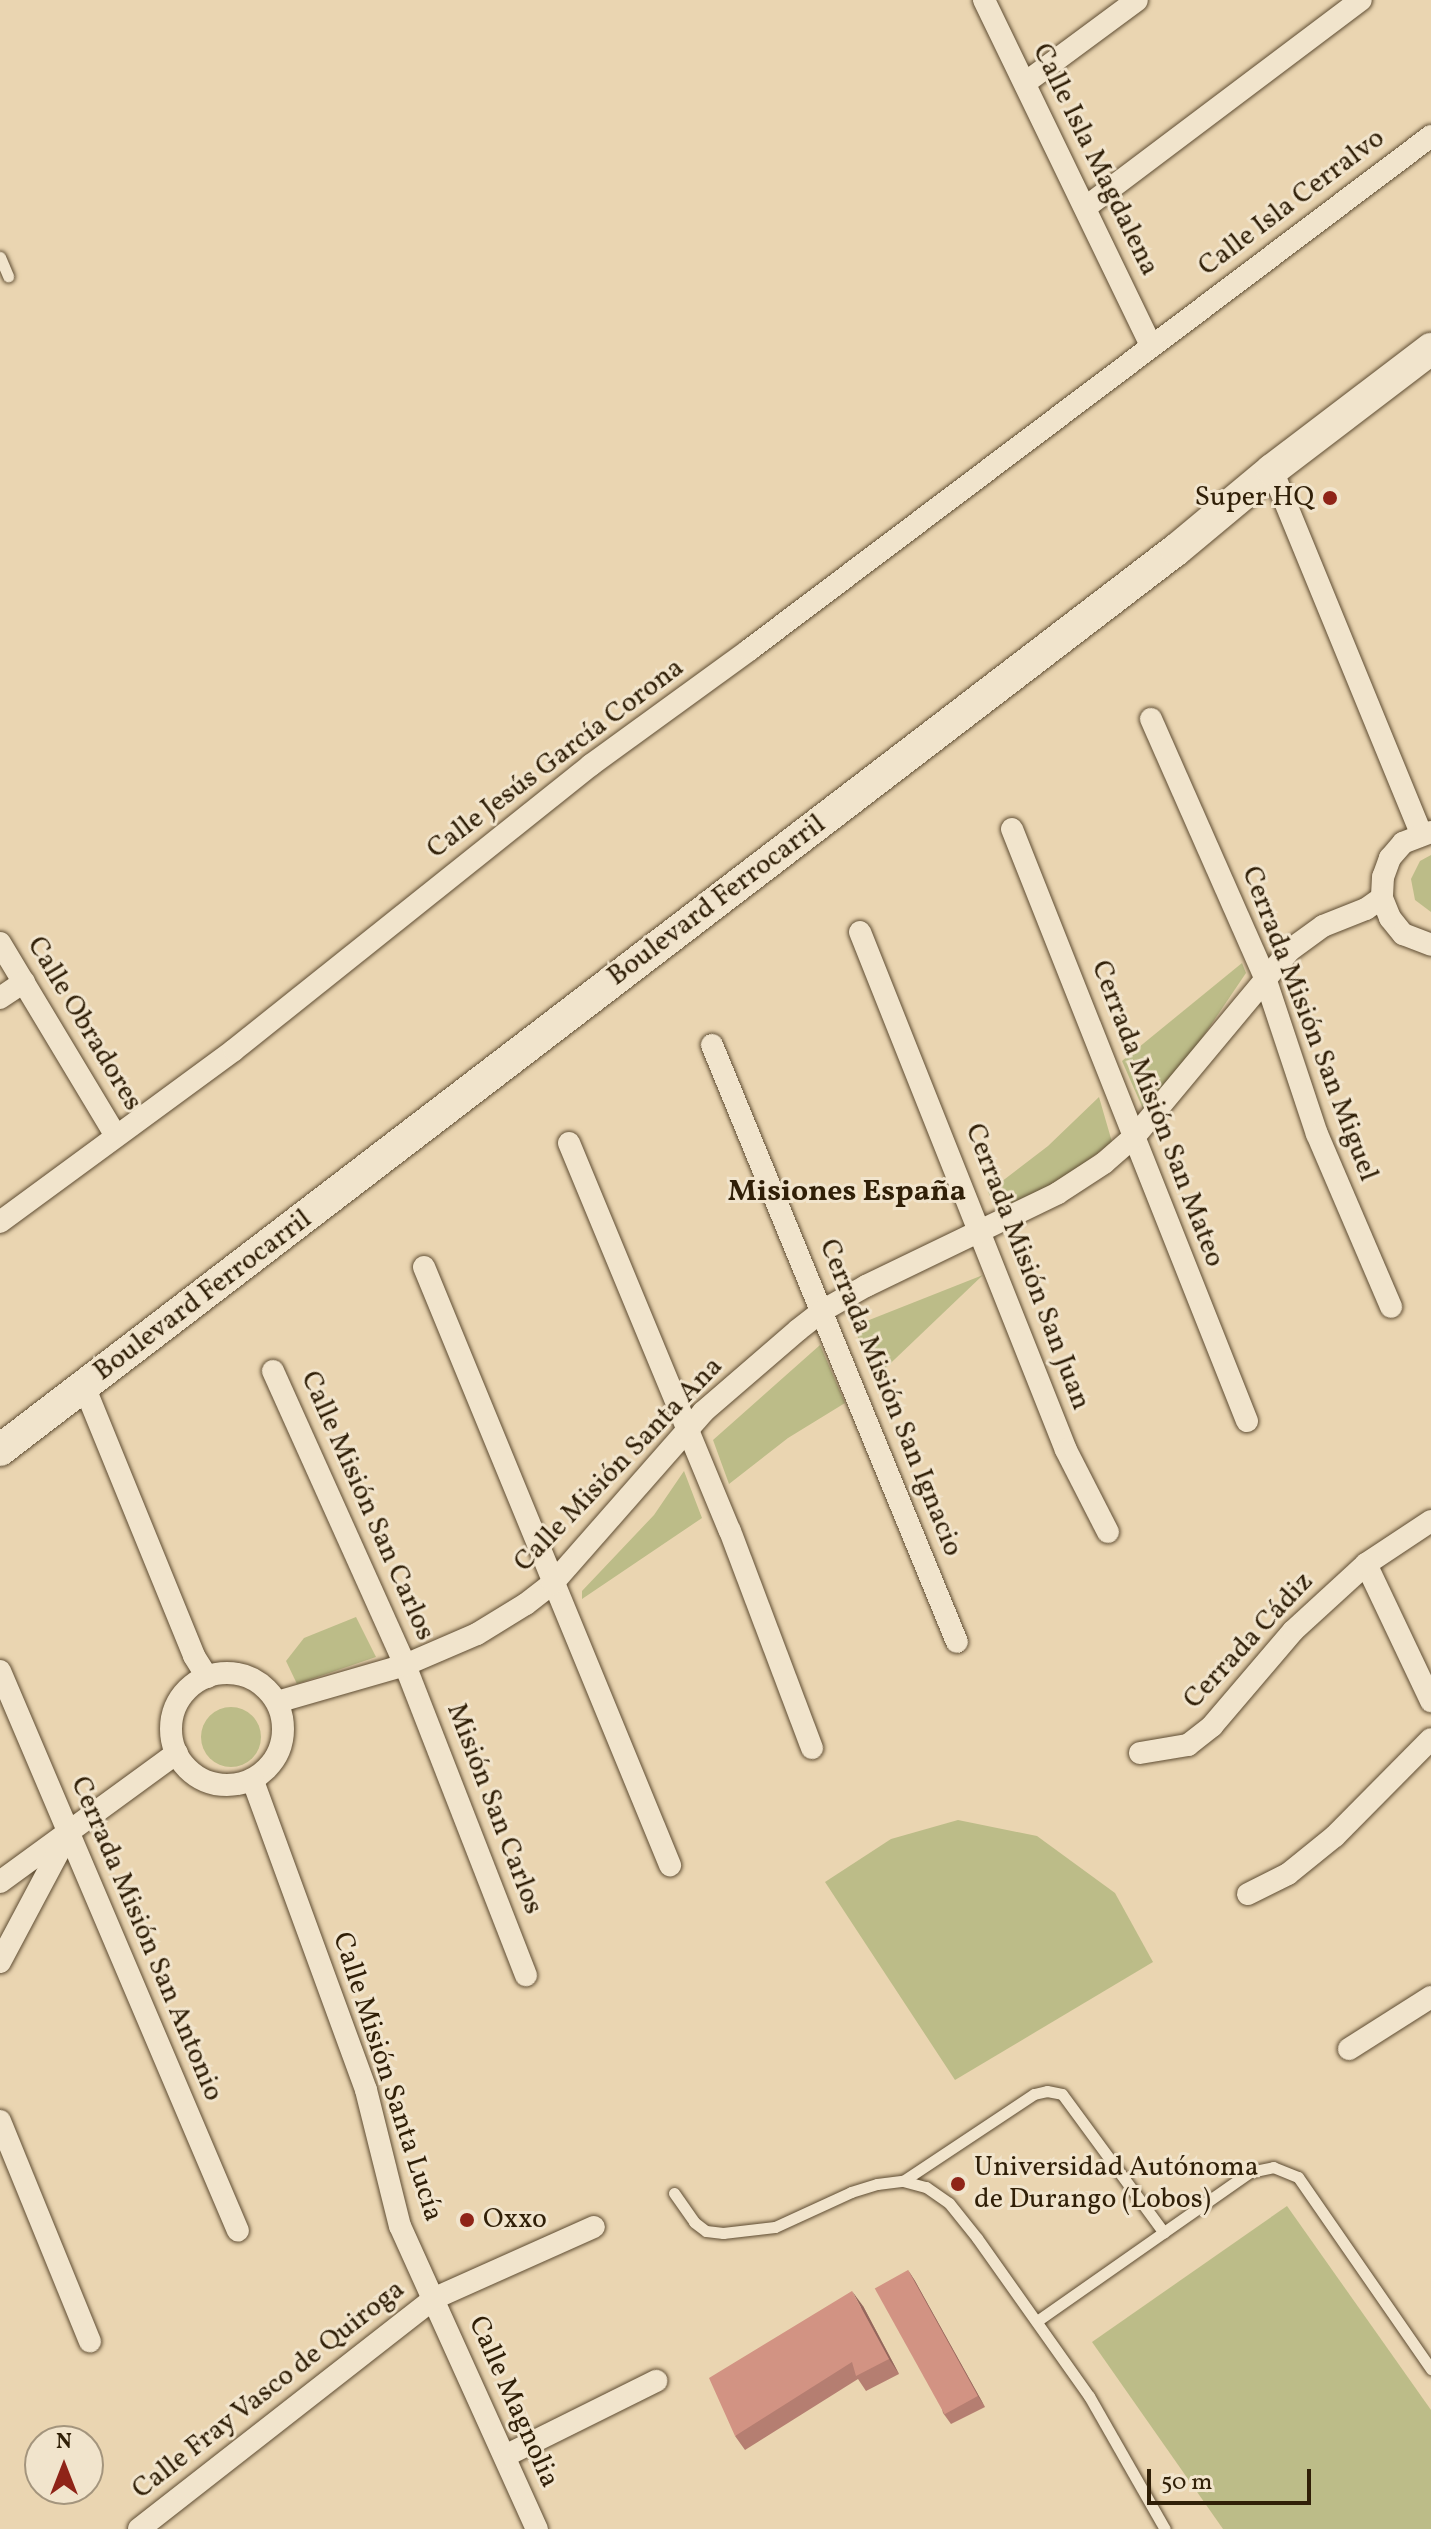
<!DOCTYPE html>
<meta charset="utf-8">
<style>
body{margin:0}
#map{position:relative;width:1431px;height:2529px;overflow:hidden;background:#ead5b1;font-family:Vollkorn,serif}
div>[style]{position:absolute}
.green>*{inset:0;background:#bcbc88}
.round{border-radius:50%}
.roads{filter:drop-shadow(0 0 2px #5e4c32) drop-shadow(0 0 2px #5e4c32)}
.service>*{height:11px;margin:-5.5px;padding:0 5.5px;transform-origin:5.5px;border-radius:5.5px;background:#f1e4cc}
.minor>*{height:22px;margin:-11px;padding:0 11px;transform-origin:11px;border-radius:11px;background:#f1e4cc}
.minor>.ring{margin:-11px;padding:0;box-sizing:content-box;background:none;border:22px solid #f1e4cc;border-radius:50%}
.secondary>*{height:32px;margin:-16px;padding:0 16px;transform-origin:16px;border-radius:16px;background:#f1e4cc}
.wall>*{inset:0;background:#b57e71}
.shaded-wall>*{inset:0;background:#93675c}
.building>*{inset:0;background:#d29383;transform-origin:0 0}
.dots>*{width:22px;height:22px;translate:-50% -50%;box-sizing:border-box;border:4px solid #f1e4cc;border-radius:50%}
span{translate:-50% -50%;white-space:nowrap;text-align:center;line-height:1.15;-webkit-text-stroke:6px #f1e4cc;paint-order:stroke}
.street-label{font-size:28px;color:#301f07}
.poi-label{font-size:28px;color:#301f07}
.right{translate:-100% -50%;text-align:right}
.left{translate:0 -50%;text-align:left}
.neighbourhood-label{font-size:30px;color:#301f07;font-weight:700}
.north{position:absolute;left:24px;top:2425px;width:80px;height:80px;box-sizing:border-box;background:#f1e4cc;border:2px solid #a4957d;border-radius:50%;rotate:0deg;font-size:22px;font-weight:700;line-height:32px;text-align:center;color:#301f07}
.north::after{content:'';display:block;margin:auto;width:28px;height:36px;background:#8f2418;clip-path:polygon(50% 0,100% 100%,50% 72%,0 100%)}
.scale{position:absolute;left:1147px;top:2469px;width:164px;height:36px;box-sizing:border-box;border:4px solid #301f07;border-top:0;padding-left:10px;font-size:24px;line-height:28px;white-space:nowrap;color:#301f07;-webkit-text-stroke:6px #f1e4cc;paint-order:stroke}
</style>
<div id="map">
<div class="green">
<i style="clip-path:polygon(1431px 855px,1431px 912px,1415px 900px,1411px 879px,1420px 861px)"></i>
<i style="clip-path:polygon(1242px 963px,1246px 973px,1196px 1047px,1143px 1109px,1122px 1061px)"></i>
<i style="clip-path:polygon(1099px 1097px,1112px 1142px,1062px 1180px,996px 1210px,988px 1192px,1048px 1146px)"></i>
<i style="clip-path:polygon(983px 1275px,873px 1380px,854px 1326px)"></i>
<i style="clip-path:polygon(820px 1345px,845px 1403px,788px 1438px,729px 1484px,713px 1440px)"></i>
<i style="clip-path:polygon(684px 1471px,702px 1518px,582px 1599px,582px 1591px,654px 1515px)"></i>
<i style="clip-path:polygon(356px 1617px,376px 1657px,297px 1684px,286px 1661px,304px 1638px)"></i>
<i class="round" style="left:201px;top:1707px;width:60px;height:60px"></i>
<i style="clip-path:polygon(958px 1820px,1037px 1836px,1115px 1893px,1153px 1962px,955px 2080px,825px 1882px,891px 1839px)"></i>
<i style="clip-path:polygon(1287px 2206px,1431px 2410px,1431px 2529px,1223px 2529px,1092px 2342px)"></i>
</div>
<div class="roads">
<div class="service">
<i style="left:0;top:257px;width:21px;rotate:67deg"></i>
<i style="left:903px;top:2181px;width:157px;rotate:-33.6deg"></i>
<i style="left:1034px;top:2094px;width:13px;rotate:-13deg"></i>
<i style="left:1047px;top:2091px;width:15px;rotate:11deg"></i>
<i style="left:1062px;top:2094px;width:172px;rotate:53.7deg"></i>
<i style="left:674px;top:2193px;width:35px;rotate:55deg"></i>
<i style="left:694px;top:2222px;width:15px;rotate:37deg"></i>
<i style="left:706px;top:2231px;width:17px;rotate:7deg"></i>
<i style="left:723px;top:2233px;width:52px;rotate:-6.6deg"></i>
<i style="left:775px;top:2227px;width:84px;rotate:-24.7deg"></i>
<i style="left:851px;top:2192px;width:27px;rotate:-17deg"></i>
<i style="left:877px;top:2184px;width:26px;rotate:-7deg"></i>
<i style="left:903px;top:2181px;width:24px;rotate:15deg"></i>
<i style="left:926px;top:2187px;width:28px;rotate:35deg"></i>
<i style="left:949px;top:2203px;width:45px;rotate:51.3deg"></i>
<i style="left:977px;top:2238px;width:194px;rotate:54.7deg"></i>
<i style="left:1089px;top:2396px;width:153px;rotate:60.3deg"></i>
<i style="left:1037px;top:2321px;width:260px;rotate:-35deg"></i>
<i style="left:1250px;top:2172px;width:24px;rotate:-12deg"></i>
<i style="left:1273px;top:2167px;width:27px;rotate:22deg"></i>
<i style="left:1298px;top:2177px;width:234px;rotate:55.3deg"></i>
</div>
<div class="minor">
<i style="left:984px;top:0;width:384px;rotate:64.2deg"></i>
<i style="left:1025px;top:83px;width:139px;rotate:-36.5deg"></i>
<i style="left:1086px;top:207px;width:344px;rotate:-37deg"></i>
<i style="left:1272px;top:470px;width:392px;rotate:67.7deg"></i>
<i style="left:1151px;top:719px;width:283px;rotate:66.2deg"></i>
<i style="left:1265px;top:978px;width:164px;rotate:71.6deg"></i>
<i style="left:1317px;top:1134px;width:188px;rotate:66.8deg"></i>
<i style="left:1012px;top:829px;width:637px;rotate:68.35deg"></i>
<i style="left:1431px;top:832px;width:30px;rotate:159deg"></i>
<i style="left:1403px;top:843px;width:20px;rotate:131deg"></i>
<i style="left:1390px;top:858px;width:20px;rotate:110deg"></i>
<i style="left:1383px;top:877px;width:21px;rotate:93deg"></i>
<i style="left:1382px;top:898px;width:22px;rotate:68deg"></i>
<i style="left:1390px;top:918px;width:21px;rotate:51deg"></i>
<i style="left:1403px;top:934px;width:30px;rotate:21deg"></i>
<i style="left:860px;top:932px;width:557px;rotate:68.31deg"></i>
<i style="left:1066px;top:1450px;width:92px;rotate:62.9deg"></i>
<i style="left:0;top:943px;width:225px;rotate:59deg"></i>
<i style="left:0;top:998px;width:29px;rotate:-34deg"></i>
<i style="left:712px;top:1045px;width:645px;rotate:67.69deg"></i>
<i style="left:569px;top:1143px;width:420px;rotate:67.5deg"></i>
<i style="left:730px;top:1531px;width:232px;rotate:69.3deg"></i>
<i style="left:0;top:1222px;width:290px;rotate:-36.3deg"></i>
<i style="left:234px;top:1050px;width:457px;rotate:-38.6deg"></i>
<i style="left:591px;top:765px;width:195px;rotate:-36deg"></i>
<i style="left:749px;top:650px;width:854px;rotate:-37deg"></i>
<i style="left:424px;top:1267px;width:647px;rotate:67.64deg"></i>
<i style="left:273px;top:1371px;width:322px;rotate:65.8deg"></i>
<i style="left:405px;top:1665px;width:333px;rotate:68.7deg"></i>
<i style="left:84px;top:1386px;width:292px;rotate:67.8deg"></i>
<i style="left:194px;top:1656px;width:25px;rotate:58deg"></i>
<i style="left:1366px;top:1564px;width:152px;rotate:64.6deg"></i>
<i style="left:0;top:1671px;width:608px;rotate:66.97deg"></i>
<i class="ring" style="left:171px;top:1673px;width:90px;height:90px"></i>
<i style="left:277px;top:1702px;width:133px;rotate:-16.1deg"></i>
<i style="left:405px;top:1665px;width:78px;rotate:-23.3deg"></i>
<i style="left:477px;top:1634px;width:57px;rotate:-31.5deg"></i>
<i style="left:526px;top:1604px;width:34px;rotate:-38deg"></i>
<i style="left:553px;top:1583px;width:227px;rotate:-48.7deg"></i>
<i style="left:703px;top:1412px;width:125px;rotate:-40.8deg"></i>
<i style="left:798px;top:1330px;width:31px;rotate:-38deg"></i>
<i style="left:822px;top:1311px;width:51px;rotate:-29.6deg"></i>
<i style="left:866px;top:1286px;width:213px;rotate:-25.8deg"></i>
<i style="left:1058px;top:1193px;width:55px;rotate:-33.1deg"></i>
<i style="left:1104px;top:1163px;width:41px;rotate:-41.1deg"></i>
<i style="left:1135px;top:1136px;width:242px;rotate:-50.2deg"></i>
<i style="left:1290px;top:950px;width:41px;rotate:-36deg"></i>
<i style="left:1323px;top:926px;width:46px;rotate:-21.6deg"></i>
<i style="left:1366px;top:909px;width:19px;rotate:-35deg"></i>
<i style="left:1140px;top:1753px;width:49px;rotate:-9.5deg"></i>
<i style="left:1188px;top:1745px;width:31px;rotate:-38deg"></i>
<i style="left:1212px;top:1726px;width:125px;rotate:-49.5deg"></i>
<i style="left:1293px;top:1631px;width:99px;rotate:-42.5deg"></i>
<i style="left:1366px;top:1564px;width:78px;rotate:-33.5deg"></i>
<i style="left:253px;top:1781px;width:329px;rotate:69.9deg"></i>
<i style="left:366px;top:2090px;width:140px;rotate:76deg"></i>
<i style="left:400px;top:2226px;width:333px;rotate:65.7deg"></i>
<i style="left:0;top:1882px;width:219px;rotate:-36.1deg"></i>
<i style="left:1248px;top:1894px;width:45px;rotate:-26.6deg"></i>
<i style="left:1288px;top:1874px;width:60px;rotate:-39deg"></i>
<i style="left:1335px;top:1836px;width:136px;rotate:-45.3deg"></i>
<i style="left:0;top:1962px;width:143px;rotate:-62deg"></i>
<i style="left:1349px;top:2049px;width:97px;rotate:-32.4deg"></i>
<i style="left:0;top:2121px;width:238px;rotate:67.8deg"></i>
<i style="left:505px;top:2456px;width:169px;rotate:-26.4deg"></i>
<i style="left:139px;top:2529px;width:375px;rotate:-38deg"></i>
<i style="left:435px;top:2298px;width:174px;rotate:-24.1deg"></i>
</div>
<div class="secondary">
<i style="left:0;top:1450px;width:1481px;rotate:-37.43deg"></i>
<i style="left:1176px;top:550px;width:125px;rotate:-39.8deg"></i>
<i style="left:1272px;top:470px;width:200px;rotate:-37.3deg"></i>
</div>
</div>
<div class="wall">
<i style="clip-path:polygon(908px 2270px,915px 2281px,985px 2407px,951px 2424px,943px 2413px)"></i>
<i style="clip-path:polygon(863px 2306px,899px 2374px,866px 2391px,858px 2379px,745px 2450px,735px 2436px)"></i>
</div>
<div class="shaded-wall">
<i style="clip-path:polygon(908px 2270px,915px 2281px,985px 2407px,978px 2396px)"></i>
<i style="clip-path:polygon(852px 2291px,863px 2306px,899px 2374px,889px 2359px)"></i>
</div>
<div class="building">
<i style="left:908px;top:2270px;width:144px;height:38px;rotate:61deg"></i>
<i style="clip-path:polygon(852px 2291px,889px 2359px,856px 2376px,852px 2362px,735px 2436px,709px 2378px)"></i>
</div>
<div class="dots">
<i style="left:1330px;top:498px;background:#8f2418"></i>
<i style="left:958px;top:2184px;background:#8f2418"></i>
<i style="left:467px;top:2220px;background:#8f2418"></i>
</div>
<div class="street-label">
<span style="left:1095px;top:160px;rotate:64deg">Calle Isla Magdalena</span>
<span style="left:1292px;top:203px;rotate:-37deg">Calle Isla Cerralvo</span>
<span style="left:556px;top:759px;rotate:-37deg">Calle Jesús García Corona</span>
<span style="left:717px;top:901px;rotate:-37deg">Boulevard Ferrocarril</span>
<span style="left:84px;top:1024px;rotate:59deg">Calle Obradores</span>
<span style="left:1309px;top:1024px;rotate:69deg">Cerrada Misión San Miguel</span>
<span style="left:1157px;top:1114px;rotate:69deg">Cerrada Misión San Mateo</span>
<span style="left:1027px;top:1267px;rotate:69deg">Cerrada Misión San Juan</span>
<span style="left:203px;top:1296px;rotate:-37deg">Boulevard Ferrocarril</span>
<span style="left:890px;top:1398px;rotate:68deg">Cerrada Misión San Ignacio</span>
<span style="left:619px;top:1465px;rotate:-46deg">Calle Misión Santa Ana</span>
<span style="left:367px;top:1506px;rotate:66deg">Calle Misión San Carlos</span>
<span style="left:1249px;top:1641px;rotate:-47deg">Cerrada Cádiz</span>
<span style="left:494px;top:1809px;rotate:69deg">Misión San Carlos</span>
<span style="left:146px;top:1939px;rotate:67deg">Cerrada Misión San Antonio</span>
<span style="left:387px;top:2077px;rotate:72deg">Calle Misión Santa Lucía</span>
<span style="left:269px;top:2390px;rotate:-38deg">Calle Fray Vasco de Quiroga</span>
<span style="left:513px;top:2402px;rotate:66deg">Calle Magnolia</span>
</div>
<div class="poi-label">
<span class="right" style="left:1314px;top:498px">Super HQ</span>
<span class="left" style="left:974px;top:2184px">Universidad Autónoma<br>de Durango (Lobos)</span>
<span class="left" style="left:483px;top:2220px">Oxxo</span>
</div>
<div class="neighbourhood-label">
<span style="left:847px;top:1192px">Misiones España</span>
</div>
<div class="north">N</div>
<div class="scale">50 m</div>
</div>
